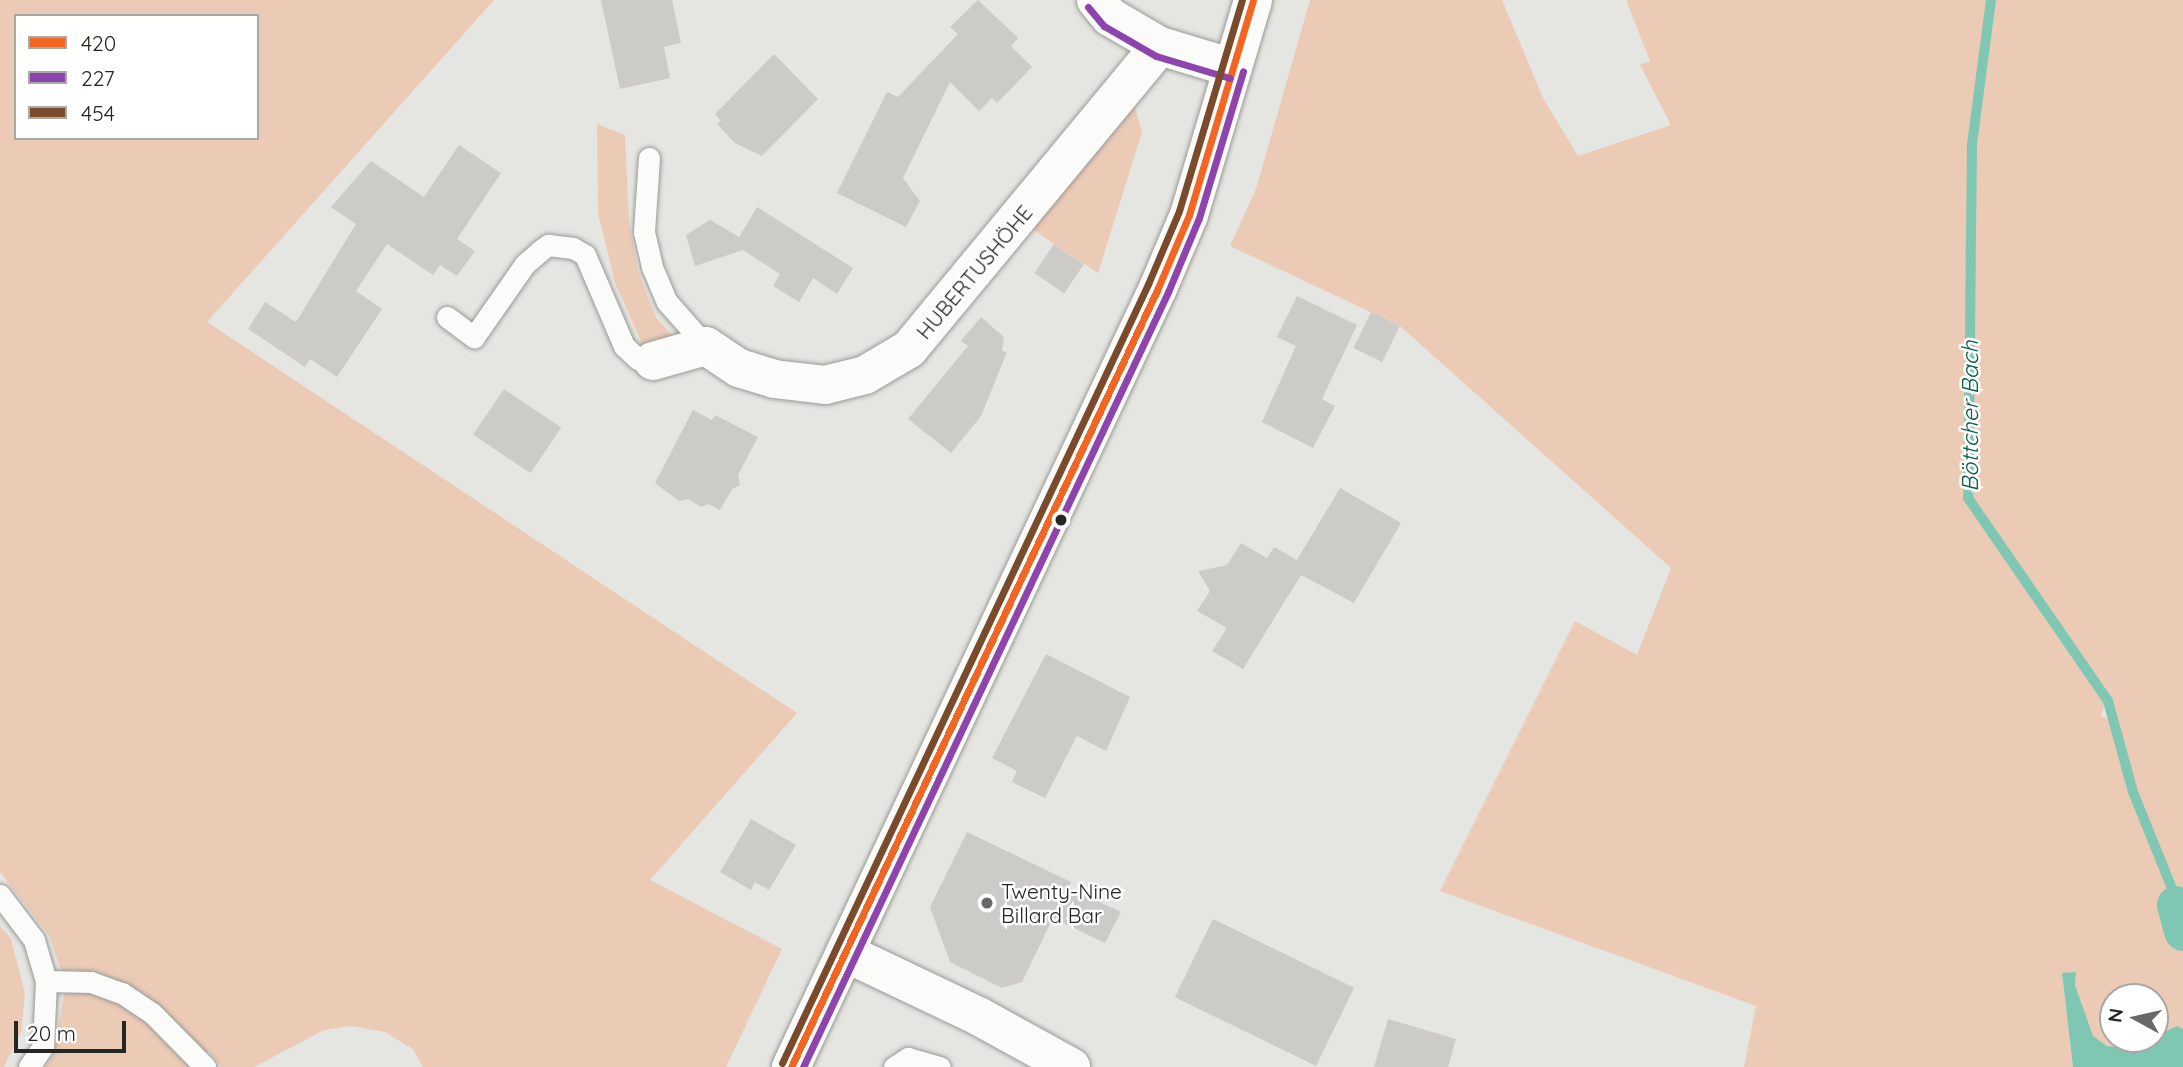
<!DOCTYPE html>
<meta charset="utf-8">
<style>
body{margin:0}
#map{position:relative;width:2183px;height:1067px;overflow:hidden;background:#e5e5e1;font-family:Quicksand,sans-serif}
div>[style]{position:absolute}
.green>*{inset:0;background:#eccbb6}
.water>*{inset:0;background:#7fc7b2}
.stream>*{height:10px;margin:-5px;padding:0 5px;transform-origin:5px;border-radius:5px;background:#7fc7b2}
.canal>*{height:38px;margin:-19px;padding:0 19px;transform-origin:19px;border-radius:19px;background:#7fc7b2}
.building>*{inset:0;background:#cccbc8;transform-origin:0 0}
.roads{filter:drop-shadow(0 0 2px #9a9a97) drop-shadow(0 0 2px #9a9a97)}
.lane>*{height:21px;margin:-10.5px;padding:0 10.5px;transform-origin:10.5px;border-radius:10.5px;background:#fbfbfa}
.street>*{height:38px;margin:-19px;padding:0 19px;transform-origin:19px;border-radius:19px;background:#fbfbfa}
.secondary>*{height:38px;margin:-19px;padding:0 19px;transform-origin:19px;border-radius:19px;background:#fbfbfa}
.bus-1>*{height:7px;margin:-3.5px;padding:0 3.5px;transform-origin:3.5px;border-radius:3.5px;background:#f26522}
.bus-2>*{height:7px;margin:-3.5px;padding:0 3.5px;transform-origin:3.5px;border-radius:3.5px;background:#8e44ad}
.bus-3>*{height:7px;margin:-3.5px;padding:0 3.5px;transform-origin:3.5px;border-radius:3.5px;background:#7a4b2a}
.dots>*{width:19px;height:19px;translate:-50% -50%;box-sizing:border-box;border:4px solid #fffffe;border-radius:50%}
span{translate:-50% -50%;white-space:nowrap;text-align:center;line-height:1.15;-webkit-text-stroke:5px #fffffe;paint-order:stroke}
.street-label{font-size:21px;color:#252623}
.poi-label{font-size:21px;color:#252623}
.left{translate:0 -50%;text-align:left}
.water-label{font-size:23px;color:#09604d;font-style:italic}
.legend{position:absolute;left:14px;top:14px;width:245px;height:126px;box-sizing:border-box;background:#fffffe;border:2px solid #a8a8a6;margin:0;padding:9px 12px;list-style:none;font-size:21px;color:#252623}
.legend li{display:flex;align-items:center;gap:14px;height:35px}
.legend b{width:35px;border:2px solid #a8a8a6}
.north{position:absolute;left:2099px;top:983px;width:70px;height:70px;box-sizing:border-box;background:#fffffe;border:2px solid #a8a8a6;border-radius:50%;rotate:278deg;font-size:19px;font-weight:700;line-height:28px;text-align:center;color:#252623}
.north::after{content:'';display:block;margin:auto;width:24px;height:32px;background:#686966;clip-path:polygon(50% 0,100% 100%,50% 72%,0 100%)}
.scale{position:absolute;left:14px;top:1021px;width:112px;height:32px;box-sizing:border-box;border:4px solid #252623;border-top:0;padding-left:9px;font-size:21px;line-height:24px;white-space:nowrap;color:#252623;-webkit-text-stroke:5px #fffffe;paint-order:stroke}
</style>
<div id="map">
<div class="green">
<i style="clip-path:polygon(evenodd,0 0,494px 0,207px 322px,797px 713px,650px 880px,782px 949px,726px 1067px,423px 1067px,413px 1049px,385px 1032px,351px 1026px,324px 1030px,254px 1067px,221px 1067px,209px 1051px,187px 1067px,46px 1067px,53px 1055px,66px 985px,49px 935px,0 872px,0 0,16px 16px,257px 16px,257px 138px,16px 138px,16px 16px)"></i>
<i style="clip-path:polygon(1310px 0,1502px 0,1543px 98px,1578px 156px,1671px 125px,1640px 65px,1650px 61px,1626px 0,1990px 0,1970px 153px,1966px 504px,2105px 703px,2101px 716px,2107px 718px,2113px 700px,1972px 499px,1975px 157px,1996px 0,2183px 0,2183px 1029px,2177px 1026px,2155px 1037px,2155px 997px,2113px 997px,2113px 1039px,2149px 1039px,2129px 1048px,2107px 1046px,2092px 1036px,2075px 985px,2076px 972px,2062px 974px,2073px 1067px,1744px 1067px,1756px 1006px,1440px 891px,1575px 621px,1637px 655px,1671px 568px,1400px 326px,1230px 246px,1256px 189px)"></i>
<i style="clip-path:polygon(1134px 104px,1142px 132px,1098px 273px,1032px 229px)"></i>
<i style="clip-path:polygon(597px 124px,625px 135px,629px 220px,638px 272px,656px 317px,680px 345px,642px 343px,615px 283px,598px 213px)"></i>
<i style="clip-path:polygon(0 926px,11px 939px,25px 994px,21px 1032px,4px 1067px,0 1067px)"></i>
</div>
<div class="water">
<i style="clip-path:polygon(2076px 972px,2075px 985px,2093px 1036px,2107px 1046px,2129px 1048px,2177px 1026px,2183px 1029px,2183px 1067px,2073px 1067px,2062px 973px)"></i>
</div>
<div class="stream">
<i style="left:1991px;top:0;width:146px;rotate:97.5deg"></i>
<i style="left:1972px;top:145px;width:353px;rotate:90.6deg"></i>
<i style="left:1968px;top:498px;width:247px;rotate:55.4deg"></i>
<i style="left:2108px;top:701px;width:94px;rotate:74.6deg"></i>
<i style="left:2133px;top:792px;width:134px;rotate:68deg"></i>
</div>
<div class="canal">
<i style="left:2176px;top:905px;width:28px;rotate:75deg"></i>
</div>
<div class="building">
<i style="clip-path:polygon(601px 0,672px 0,681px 43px,664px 47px,670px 78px,620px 89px)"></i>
<i style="clip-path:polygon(978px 0,1018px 38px,1011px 46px,1032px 67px,997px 103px,992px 98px,979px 111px,950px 82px,903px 178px,920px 201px,906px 227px,837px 193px,887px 92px,898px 97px,958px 34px,950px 27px)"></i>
<i style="clip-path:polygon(774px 54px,818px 99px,762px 156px,735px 143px,717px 124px,721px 121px,715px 114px)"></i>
<i style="clip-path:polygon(459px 145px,501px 173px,457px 239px,475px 251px,457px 276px,440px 265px,433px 275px,387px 244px,356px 291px,382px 309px,337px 377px,310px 359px,305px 367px,248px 329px,265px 302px,296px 322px,356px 224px,331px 207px,371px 161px,424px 197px)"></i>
<i style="clip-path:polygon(757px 207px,853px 268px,837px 294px,813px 278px,799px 302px,773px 286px,780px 274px,743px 250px,695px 266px,686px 235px,710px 220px,739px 237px)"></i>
<i style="left:1054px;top:244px;width:36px;height:35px;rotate:34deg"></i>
<i style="clip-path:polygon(1297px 296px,1357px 325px,1322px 399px,1335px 406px,1313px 448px,1262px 422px,1296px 346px,1277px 337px)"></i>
<i style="left:1371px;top:312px;width:32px;height:40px;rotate:26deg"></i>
<i style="clip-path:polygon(981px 317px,1004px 337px,1002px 351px,1007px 352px,981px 416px,951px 453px,908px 419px,968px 346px,961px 341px)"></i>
<i style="left:504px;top:389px;width:69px;height:55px;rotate:34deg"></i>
<i style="clip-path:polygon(693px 410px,712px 420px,715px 415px,758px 437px,738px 475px,740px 485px,732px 489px,720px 510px,709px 504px,701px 507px,688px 499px,679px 501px,655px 483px)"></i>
<i style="clip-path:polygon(1340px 488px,1401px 523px,1354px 603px,1301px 575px,1243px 669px,1212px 651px,1227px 628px,1197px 611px,1210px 591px,1198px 571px,1227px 565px,1241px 543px,1267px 558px,1274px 547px,1297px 560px)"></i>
<i style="clip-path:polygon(1046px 654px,1130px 697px,1106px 751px,1077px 736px,1045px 798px,1012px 782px,1017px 771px,992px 758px)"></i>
<i style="clip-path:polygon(751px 819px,796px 845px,769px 890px,755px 882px,751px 890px,720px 872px)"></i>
<i style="clip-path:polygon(967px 832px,1071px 882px,1068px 887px,1121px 912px,1105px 943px,1053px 918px,1022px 982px,1002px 988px,950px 962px,930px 907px)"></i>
<i style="left:1213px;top:919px;width:157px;height:87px;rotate:26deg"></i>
<i style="clip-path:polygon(1388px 1019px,1456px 1039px,1448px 1067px,1374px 1067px)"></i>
</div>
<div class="roads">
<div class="lane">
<i style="left:649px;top:158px;width:74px;rotate:93.9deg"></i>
<i style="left:644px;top:232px;width:36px;rotate:77deg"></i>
<i style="left:652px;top:267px;width:38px;rotate:67deg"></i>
<i style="left:667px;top:302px;width:59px;rotate:48.4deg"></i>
<i style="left:447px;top:317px;width:34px;rotate:37deg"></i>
<i style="left:474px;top:337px;width:89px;rotate:-55.1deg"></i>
<i style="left:525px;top:264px;width:21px;rotate:-41deg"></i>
<i style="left:541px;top:250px;width:9px;rotate:-36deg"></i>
<i style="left:548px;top:245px;width:25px;rotate:7deg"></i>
<i style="left:573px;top:248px;width:14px;rotate:30deg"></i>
<i style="left:585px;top:255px;width:99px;rotate:66.8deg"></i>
<i style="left:624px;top:346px;width:19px;rotate:43deg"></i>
<i style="left:638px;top:359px;width:15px;rotate:8deg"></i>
<i style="left:0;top:895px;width:56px;rotate:52.9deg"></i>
<i style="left:34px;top:940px;width:43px;rotate:73.7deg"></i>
<i style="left:46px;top:981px;width:65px;rotate:92.6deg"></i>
<i style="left:43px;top:1046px;width:25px;rotate:124deg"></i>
<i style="left:46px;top:981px;width:45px;rotate:1.3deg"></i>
<i style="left:91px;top:982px;width:33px;rotate:20deg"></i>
<i style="left:122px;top:993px;width:36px;rotate:34deg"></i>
<i style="left:152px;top:1013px;width:76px;rotate:45.5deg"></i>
<i style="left:894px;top:1067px;width:17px;rotate:-33deg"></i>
<i style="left:908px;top:1058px;width:33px;rotate:16deg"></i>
</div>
<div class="street">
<i style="left:1096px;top:0;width:22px;rotate:51deg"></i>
<i style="left:1110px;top:17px;width:58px;rotate:30.1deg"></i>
<i style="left:1160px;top:46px;width:76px;rotate:16.8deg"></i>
<i style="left:653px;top:361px;width:55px;rotate:-15.8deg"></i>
<i style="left:706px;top:346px;width:40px;rotate:34deg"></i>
<i style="left:739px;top:368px;width:37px;rotate:17deg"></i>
<i style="left:774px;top:379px;width:51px;rotate:6.7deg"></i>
<i style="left:825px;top:385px;width:41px;rotate:-14deg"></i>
<i style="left:865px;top:375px;width:51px;rotate:-30.6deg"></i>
<i style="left:909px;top:349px;width:393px;rotate:-50.4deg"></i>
<i style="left:846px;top:953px;width:148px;rotate:25.5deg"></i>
<i style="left:980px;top:1017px;width:104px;rotate:28.8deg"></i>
</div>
<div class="secondary">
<i style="left:791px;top:1067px;width:861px;rotate:-64.77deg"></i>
<i style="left:1158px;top:288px;width:79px;rotate:-67deg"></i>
<i style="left:1189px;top:215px;width:224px;rotate:-73.4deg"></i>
</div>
</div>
<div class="bus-1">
<i style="left:791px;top:1067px;width:861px;rotate:-64.77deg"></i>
<i style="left:1158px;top:288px;width:79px;rotate:-67deg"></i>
<i style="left:1189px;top:215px;width:224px;rotate:-73.4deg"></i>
</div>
<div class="bus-2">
<i style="left:1088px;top:7px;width:25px;rotate:50deg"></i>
<i style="left:1104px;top:26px;width:60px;rotate:30deg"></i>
<i style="left:1156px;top:56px;width:77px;rotate:16.6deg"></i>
<i style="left:803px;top:1067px;width:857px;rotate:-64.78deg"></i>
<i style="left:1168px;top:292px;width:80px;rotate:-67.3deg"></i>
<i style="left:1199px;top:218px;width:153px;rotate:-73.3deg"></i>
</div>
<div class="bus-3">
<i style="left:782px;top:1063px;width:861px;rotate:-64.83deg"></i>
<i style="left:1148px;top:284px;width:79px;rotate:-67deg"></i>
<i style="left:1179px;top:211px;width:220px;rotate:-73.4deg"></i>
</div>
<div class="dots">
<i style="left:1061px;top:520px;background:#252623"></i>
<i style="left:987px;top:903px;background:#686966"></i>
</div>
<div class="street-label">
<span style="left:974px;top:272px;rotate:-50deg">HUBERTUSHÖHE</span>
</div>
<div class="poi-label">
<span class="left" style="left:1001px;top:903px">Twenty-Nine<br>Billard Bar</span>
</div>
<div class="water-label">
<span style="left:1970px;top:416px;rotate:-90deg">Böttcher Bach</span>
</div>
<ul class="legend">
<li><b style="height:9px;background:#f26522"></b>420</li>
<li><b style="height:9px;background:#8e44ad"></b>227</li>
<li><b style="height:9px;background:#7a4b2a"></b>454</li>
</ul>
<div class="north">N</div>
<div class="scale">20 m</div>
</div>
